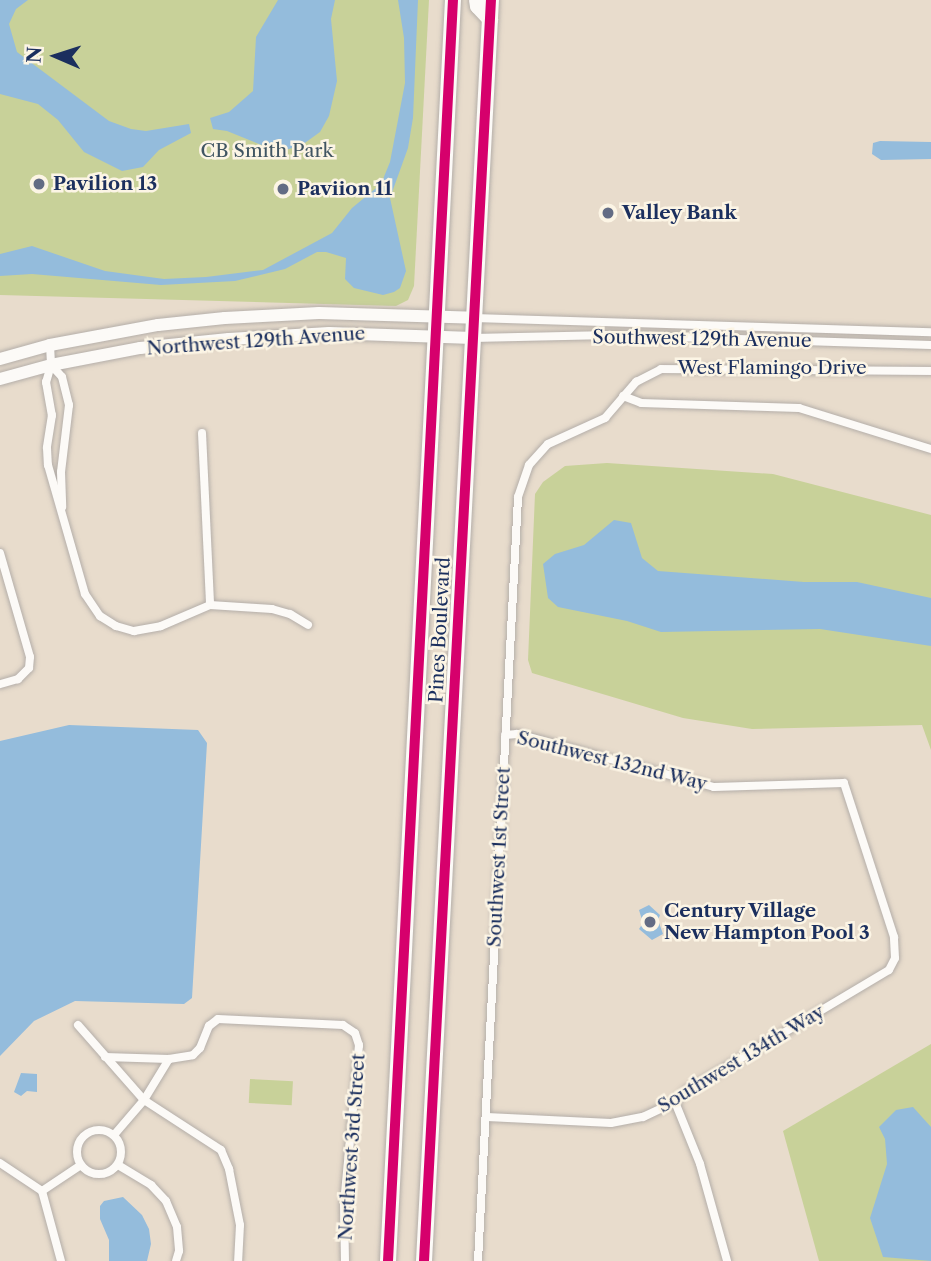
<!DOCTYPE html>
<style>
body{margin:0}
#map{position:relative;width:931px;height:1261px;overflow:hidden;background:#e8dccc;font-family:"Libre Caslon Text",serif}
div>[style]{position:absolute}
.green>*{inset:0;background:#c8d199;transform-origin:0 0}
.water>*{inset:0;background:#94bcdc}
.roads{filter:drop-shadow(0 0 2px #b4aea9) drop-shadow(0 0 2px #b4aea9)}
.street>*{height:8px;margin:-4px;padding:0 4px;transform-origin:4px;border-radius:4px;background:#fcfaf7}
.street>.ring{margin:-4px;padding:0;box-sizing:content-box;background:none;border:8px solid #fcfaf7;border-radius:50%}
.secondary>*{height:12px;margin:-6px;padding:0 6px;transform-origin:6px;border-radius:6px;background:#fcfaf7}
.highway>*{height:16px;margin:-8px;padding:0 8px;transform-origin:8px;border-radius:8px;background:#fcfaf7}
.cycleway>*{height:10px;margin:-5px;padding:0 5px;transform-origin:5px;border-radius:5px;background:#d6006c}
.dots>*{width:19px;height:19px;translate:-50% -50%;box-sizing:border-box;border:4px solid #fcf5e5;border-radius:50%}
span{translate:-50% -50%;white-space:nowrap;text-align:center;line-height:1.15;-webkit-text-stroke:5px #fcf5e5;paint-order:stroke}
.park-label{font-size:19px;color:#405562}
.poi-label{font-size:19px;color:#1b2f5e;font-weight:700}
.left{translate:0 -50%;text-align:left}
.street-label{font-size:19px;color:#1b2f5e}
.north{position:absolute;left:21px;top:21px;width:70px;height:70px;-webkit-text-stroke:5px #fcf5e5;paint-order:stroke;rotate:273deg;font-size:19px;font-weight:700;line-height:28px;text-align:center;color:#1b2f5e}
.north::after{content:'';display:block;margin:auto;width:24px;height:32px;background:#1b2f5e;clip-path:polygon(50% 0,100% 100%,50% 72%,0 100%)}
</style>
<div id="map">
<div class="green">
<i style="clip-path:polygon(0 0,429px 0,414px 286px,408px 300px,396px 306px,0 295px)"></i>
<i style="clip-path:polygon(607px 463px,773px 474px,931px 515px,931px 750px,922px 725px,752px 729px,683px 718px,532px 673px,528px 660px,535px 494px,543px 482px,565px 466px)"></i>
<i style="clip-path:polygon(931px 1044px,931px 1261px,819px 1261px,783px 1131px)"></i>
<i style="left:250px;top:1079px;width:43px;height:24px;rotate:3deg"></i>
</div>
<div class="water">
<i style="clip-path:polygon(0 0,28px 0,16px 9px,9px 24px,17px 52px,109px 121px,131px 129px,146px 131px,189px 124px,191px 133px,159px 150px,143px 167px,122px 171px,84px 152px,58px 120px,38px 104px,0 94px)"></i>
<i style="clip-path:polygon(278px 0,335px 0,331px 19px,337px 81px,329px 116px,320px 132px,302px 145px,279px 152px,227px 131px,213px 129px,210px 118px,229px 112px,253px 91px,256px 37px)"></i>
<i style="clip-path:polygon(398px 0,418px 0,413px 118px,408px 148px,390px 198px,406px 271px,400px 288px,394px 292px,383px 295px,354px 288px,345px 279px,346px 258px,326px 252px,317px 252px,285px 269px,235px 281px,161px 285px,32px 274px,0 276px,0 254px,32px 246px,105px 271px,164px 279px,206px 277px,263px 270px,332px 233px,352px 208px,381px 184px,390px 162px,405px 83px,404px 38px)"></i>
<i style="clip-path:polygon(880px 141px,931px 142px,931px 159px,881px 160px,872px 154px,873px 143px)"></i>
<i style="clip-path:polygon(614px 520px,631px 523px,642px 558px,658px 571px,804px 582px,857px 582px,931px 598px,931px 646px,820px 629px,661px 632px,627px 621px,558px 607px,548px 598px,543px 564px,555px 554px,584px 545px)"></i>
<i style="clip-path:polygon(69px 725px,198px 730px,207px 743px,192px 998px,184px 1004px,75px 1001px,34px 1021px,0 1056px,0 741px)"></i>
<i style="clip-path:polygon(649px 905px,660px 915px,658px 920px,663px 934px,652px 940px,639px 929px,643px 923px,639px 910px)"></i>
<i style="clip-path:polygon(21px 1073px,37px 1074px,37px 1092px,27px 1091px,21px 1096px,14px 1092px)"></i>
<i style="clip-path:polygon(913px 1107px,931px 1127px,931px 1261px,883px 1257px,870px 1218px,887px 1164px,885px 1139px,879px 1127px,896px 1110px)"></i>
<i style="clip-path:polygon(123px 1197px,142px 1215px,149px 1229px,151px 1244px,147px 1261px,109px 1261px,109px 1240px,100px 1219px,100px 1206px,104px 1201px)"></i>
</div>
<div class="roads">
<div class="street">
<i style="left:474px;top:318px;width:457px;rotate:1.8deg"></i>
<i style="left:473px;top:338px;width:137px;rotate:-1.3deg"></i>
<i style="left:610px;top:335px;width:321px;rotate:1.8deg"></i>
<i style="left:50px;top:345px;width:20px;rotate:87deg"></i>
<i style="left:51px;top:365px;width:18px;rotate:106deg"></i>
<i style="left:46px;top:382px;width:34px;rotate:80deg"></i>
<i style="left:52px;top:415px;width:33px;rotate:99deg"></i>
<i style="left:47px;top:448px;width:17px;rotate:87deg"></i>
<i style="left:48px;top:465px;width:134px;rotate:74deg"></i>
<i style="left:85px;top:594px;width:27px;rotate:56deg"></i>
<i style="left:100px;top:616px;width:19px;rotate:32deg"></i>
<i style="left:116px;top:626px;width:19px;rotate:16deg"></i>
<i style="left:134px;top:631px;width:27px;rotate:-10deg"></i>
<i style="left:161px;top:626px;width:53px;rotate:-23.2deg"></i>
<i style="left:210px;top:605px;width:62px;rotate:3.7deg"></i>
<i style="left:272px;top:609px;width:19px;rotate:16deg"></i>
<i style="left:290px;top:614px;width:21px;rotate:31deg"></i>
<i style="left:51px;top:365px;width:16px;rotate:47deg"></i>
<i style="left:62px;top:377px;width:29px;rotate:76deg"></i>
<i style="left:69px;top:405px;width:67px;rotate:96.8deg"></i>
<i style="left:61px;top:472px;width:35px;rotate:88deg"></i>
<i style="left:623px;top:396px;width:19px;rotate:21deg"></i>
<i style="left:641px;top:403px;width:158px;rotate:1.8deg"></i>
<i style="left:799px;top:408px;width:138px;rotate:17.3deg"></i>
<i style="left:202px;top:433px;width:172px;rotate:87.3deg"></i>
<i style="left:0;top:553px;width:108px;rotate:73.9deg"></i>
<i style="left:30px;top:657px;width:11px;rotate:95deg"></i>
<i style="left:29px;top:668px;width:16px;rotate:135deg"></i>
<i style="left:18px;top:679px;width:19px;rotate:164deg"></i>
<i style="left:78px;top:1025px;width:100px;rotate:48.7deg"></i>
<i style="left:144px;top:1100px;width:92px;rotate:33deg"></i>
<i style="left:221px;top:1150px;width:21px;rotate:67deg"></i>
<i style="left:229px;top:1169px;width:57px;rotate:78.9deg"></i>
<i style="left:240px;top:1225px;width:36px;rotate:93deg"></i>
<i style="left:105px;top:1057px;width:64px;rotate:1.8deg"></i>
<i style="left:675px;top:1102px;width:67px;rotate:68deg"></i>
<i style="left:700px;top:1164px;width:101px;rotate:74.4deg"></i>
<i style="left:487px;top:1117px;width:124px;rotate:2.8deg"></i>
<i style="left:611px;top:1123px;width:33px;rotate:-11deg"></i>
<i style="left:643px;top:1117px;width:35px;rotate:-25deg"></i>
<i style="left:675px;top:1102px;width:16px;rotate:-45deg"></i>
<i style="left:686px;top:1091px;width:236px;rotate:-30.8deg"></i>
<i style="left:889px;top:970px;width:13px;rotate:-63deg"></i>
<i style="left:895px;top:958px;width:21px;rotate:-93deg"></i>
<i style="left:894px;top:937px;width:162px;rotate:-108deg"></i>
<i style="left:844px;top:783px;width:130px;rotate:178.2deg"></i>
<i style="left:714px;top:787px;width:204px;rotate:-164.9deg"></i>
<i style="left:517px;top:734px;width:12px;rotate:175deg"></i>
<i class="ring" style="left:77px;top:1130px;width:36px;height:36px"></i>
<i style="left:114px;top:1135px;width:46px;rotate:-49.4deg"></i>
<i style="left:144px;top:1100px;width:48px;rotate:-58.6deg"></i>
<i style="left:169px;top:1059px;width:24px;rotate:-9deg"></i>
<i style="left:193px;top:1055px;width:10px;rotate:-45deg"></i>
<i style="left:200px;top:1048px;width:24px;rotate:-68deg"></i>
<i style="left:209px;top:1026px;width:11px;rotate:-38deg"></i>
<i style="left:218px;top:1019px;width:125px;rotate:2.7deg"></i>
<i style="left:343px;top:1025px;width:14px;rotate:34deg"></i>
<i style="left:355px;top:1033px;width:13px;rotate:72deg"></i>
<i style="left:359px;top:1045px;width:160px;rotate:95.4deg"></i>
<i style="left:344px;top:1204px;width:57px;rotate:89deg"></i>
<i style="left:0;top:1163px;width:50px;rotate:33.7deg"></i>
<i style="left:118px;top:1165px;width:39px;rotate:31deg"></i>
<i style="left:151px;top:1185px;width:22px;rotate:47deg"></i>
<i style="left:166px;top:1201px;width:28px;rotate:67deg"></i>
<i style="left:177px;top:1227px;width:24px;rotate:85deg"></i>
<i style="left:179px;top:1251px;width:10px;rotate:107deg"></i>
<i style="left:61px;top:1261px;width:73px;rotate:-105.2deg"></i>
<i style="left:42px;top:1191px;width:47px;rotate:-33.7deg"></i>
<i style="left:478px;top:1261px;width:765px;rotate:-87deg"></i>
<i style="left:518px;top:497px;width:34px;rotate:-71deg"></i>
<i style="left:529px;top:465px;width:28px;rotate:-48deg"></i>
<i style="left:548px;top:444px;width:63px;rotate:-24.5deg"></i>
<i style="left:605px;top:418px;width:48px;rotate:-49.3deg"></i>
<i style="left:636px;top:382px;width:28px;rotate:-27deg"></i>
<i style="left:661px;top:369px;width:270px;rotate:0.4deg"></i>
</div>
<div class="secondary">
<i style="left:0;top:359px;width:52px;rotate:-15.6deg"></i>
<i style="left:50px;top:345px;width:110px;rotate:-10.5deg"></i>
<i style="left:158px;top:325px;width:67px;rotate:-6deg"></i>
<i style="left:225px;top:318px;width:94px;rotate:-3deg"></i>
<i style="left:319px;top:313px;width:155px;rotate:1.8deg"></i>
<i style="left:0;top:379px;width:53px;rotate:-15.4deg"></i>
<i style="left:51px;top:365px;width:91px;rotate:-10.8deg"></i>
<i style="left:140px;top:348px;width:89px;rotate:-5.8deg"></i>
<i style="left:229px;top:339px;width:100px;rotate:-3.4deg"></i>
<i style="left:329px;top:333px;width:144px;rotate:2deg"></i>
</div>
<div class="highway">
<i style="left:477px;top:0;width:6px;rotate:81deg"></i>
<i style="left:478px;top:6px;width:18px;rotate:47deg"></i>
<i style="left:388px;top:1261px;width:1263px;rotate:-87.05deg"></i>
<i style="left:424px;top:1261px;width:1263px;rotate:-86.96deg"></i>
</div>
</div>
<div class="cycleway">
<i style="left:388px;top:1261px;width:1263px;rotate:-87.05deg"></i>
<i style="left:424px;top:1261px;width:1263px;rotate:-86.96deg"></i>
</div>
<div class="dots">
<i style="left:39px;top:184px;background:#636c84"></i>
<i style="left:283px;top:189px;background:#636c84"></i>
<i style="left:608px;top:213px;background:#636c84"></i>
<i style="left:650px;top:922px;background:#636c84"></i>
</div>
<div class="park-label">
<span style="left:267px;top:151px">CB Smith Park</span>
</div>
<div class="poi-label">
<span class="left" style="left:53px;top:184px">Pavilion 13</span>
<span class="left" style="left:297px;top:189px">Paviion 11</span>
<span class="left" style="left:622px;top:213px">Valley Bank</span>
<span class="left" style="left:664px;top:922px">Century Village<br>New Hampton Pool 3</span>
</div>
<div class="street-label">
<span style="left:702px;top:339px;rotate:1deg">Southwest 129th Avenue</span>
<span style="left:256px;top:341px;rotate:-4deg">Northwest 129th Avenue</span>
<span style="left:772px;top:368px">West Flamingo Drive</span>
<span style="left:440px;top:630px;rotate:-87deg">Pines Boulevard</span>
<span style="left:612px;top:761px;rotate:14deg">Southwest 132nd Way</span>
<span style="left:499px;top:857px;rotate:-87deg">Southwest 1st Street</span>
<span style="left:741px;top:1059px;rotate:-31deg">Southwest 134th Way</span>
<span style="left:352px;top:1147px;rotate:-86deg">Northwest 3rd Street</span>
</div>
<div class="north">N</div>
</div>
